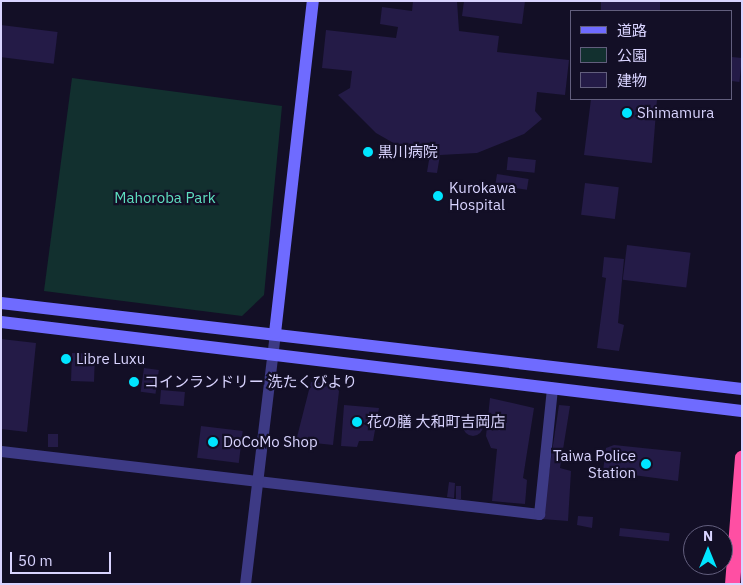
<!DOCTYPE html>
<meta charset="utf-8">
<style>
body{margin:0}
#map{position:relative;width:743px;height:585px;overflow:hidden;background:#130f26;font-family:"IBM Plex Sans","Noto Sans JP",sans-serif}
div>[style]{position:absolute}
.green>*{inset:0;background:#12302f}
.building>*{inset:0;background:#241b47;transform-origin:0 0}
.round{border-radius:50%}
.street>*{height:11px;margin:-5.5px;padding:0 5.5px;transform-origin:5.5px;border-radius:5.5px;background:#3d3a85}
.secondary>*{height:12px;margin:-6px;padding:0 6px;transform-origin:6px;border-radius:6px;background:#6f6bff}
.highway>*{height:15px;margin:-7.5px;padding:0 7.5px;transform-origin:7.5px;border-radius:7.5px;background:#ff4fa3}
.dots>*{width:14px;height:14px;translate:-50% -50%;box-sizing:border-box;border:2px solid #130f26;border-radius:50%}
span{translate:-50% -50%;white-space:nowrap;text-align:center;line-height:1.15;-webkit-text-stroke:4.5px #130f26;paint-order:stroke}
.poi-label{font-size:15px;color:#d9d4ff}
.left{translate:0 -50%;text-align:left}
.right{translate:-100% -50%;text-align:right}
.park-label{font-size:15px;color:#5fe0c0}
.frame{position:absolute;inset:0;border:2px solid #d9d4ff;pointer-events:none}
.legend{position:absolute;left:570px;top:10px;width:162px;height:90px;box-sizing:border-box;background:#130f26;border:1px solid #625e7d;margin:0;padding:6px 9px;list-style:none;font-size:15px;color:#d9d4ff}
.legend li{display:flex;align-items:center;gap:10px;height:25px}
.legend b{width:25px;border:1px solid #625e7d}
.north{position:absolute;left:683px;top:525px;width:50px;height:50px;box-sizing:border-box;background:#130f26;border:1px solid #625e7d;border-radius:50%;rotate:0deg;font-size:14px;font-weight:700;line-height:20px;text-align:center;color:#d9d4ff}
.north::after{content:'';display:block;margin:auto;width:18px;height:22px;background:#00e5ff;clip-path:polygon(50% 0,100% 100%,50% 72%,0 100%)}
.scale{position:absolute;left:10px;top:552px;width:101px;height:22px;box-sizing:border-box;border:2px solid #d9d4ff;border-top:0;padding-left:6px;font-size:15px;line-height:18px;white-space:nowrap;color:#d9d4ff;-webkit-text-stroke:4px #130f26;paint-order:stroke}
</style>
<div id="map">
<div class="green">
<i style="clip-path:polygon(72px 78px,282px 106px,264px 295px,242px 316px,44px 291px)"></i>
</div>
<div class="building">
<i style="clip-path:polygon(413px 1px,457px 1px,459px 31px,499px 36px,497px 52px,569px 60px,565px 95px,537px 92px,535px 111px,542px 119px,524px 134px,477px 153px,440px 155px,437px 173px,427px 172px,430px 154px,397px 145px,376px 133px,338px 95px,350px 88px,352px 71px,322px 68px,326px 30px,396px 38px,398px 27px,380px 24px,382px 7px,412px 11px)"></i>
<i style="clip-path:polygon(464px 1px,525px 1px,522px 24px,462px 16px)"></i>
<i style="left:601px;top:1px;width:59px;height:10px"></i>
<i style="left:1px;top:25px;width:57px;height:32px;rotate:7deg"></i>
<i style="left:732px;top:57px;width:10px;height:24px;rotate:6deg"></i>
<i style="clip-path:polygon(591px 99px,657px 99px,652px 163px,584px 155px)"></i>
<i style="left:508px;top:157px;width:28px;height:13px;rotate:6deg"></i>
<i style="left:497px;top:174px;width:32px;height:11px;rotate:9deg"></i>
<i style="left:585px;top:183px;width:34px;height:32px;rotate:7deg"></i>
<i style="left:627px;top:245px;width:64px;height:35px;rotate:7deg"></i>
<i style="clip-path:polygon(604px 257px,624px 259px,618px 323px,624px 325px,619px 351px,597px 348px,606px 278px,602px 277px)"></i>
<i style="clip-path:polygon(1px 339px,36px 343px,27px 432px,1px 429px)"></i>
<i style="left:72px;top:353px;width:23px;height:28px;rotate:2deg"></i>
<i style="left:144px;top:368px;width:15px;height:24px;rotate:8deg"></i>
<i style="clip-path:polygon(311px 382px,333px 384px,339px 391px,333px 445px,296px 441px)"></i>
<i style="left:161px;top:390px;width:24px;height:14px;rotate:5deg"></i>
<i style="clip-path:polygon(490px 398px,534px 408px,523px 478px,527px 480px,525px 504px,492px 501px,497px 449px,491px 448px,486px 436px)"></i>
<i style="clip-path:polygon(344px 405px,379px 408px,373px 441px,359px 441px,357px 447px,341px 446px)"></i>
<i style="clip-path:polygon(559px 405px,570px 406px,560px 468px,571px 471px,568px 521px,542px 519px)"></i>
<i class="round" style="left:463px;top:416px;width:20px;height:20px"></i>
<i style="left:201px;top:426px;width:42px;height:32px;rotate:7deg"></i>
<i style="left:48px;top:434px;width:10px;height:13px"></i>
<i style="clip-path:polygon(614px 445px,681px 452px,678px 481px,603px 471px,606px 448px)"></i>
<i style="clip-path:polygon(449px 482px,455px 483px,454px 498px,447px 497px)"></i>
<i style="left:456px;top:486px;width:5px;height:13px"></i>
<i style="clip-path:polygon(578px 516px,593px 517px,592px 528px,577px 525px)"></i>
<i style="left:620px;top:528px;width:50px;height:8px;rotate:6deg"></i>
</div>
<div class="street">
<i style="left:1px;top:451px;width:542px;rotate:6.68deg"></i>
<i style="left:539px;top:514px;width:127px;rotate:-84.1deg"></i>
<i style="left:245px;top:584px;width:253px;rotate:-83.2deg"></i>
</div>
<div class="secondary">
<i style="left:1px;top:303px;width:746px;rotate:6.62deg"></i>
<i style="left:1px;top:322px;width:746px;rotate:6.85deg"></i>
<i style="left:275px;top:333px;width:334px;rotate:-83.5deg"></i>
</div>
<div class="highway">
<i style="left:732px;top:584px;width:127px;rotate:-85.5deg"></i>
</div>
<div class="dots">
<i style="left:627px;top:113px;background:#00e5ff"></i>
<i style="left:368px;top:152px;background:#00e5ff"></i>
<i style="left:438px;top:196px;background:#00e5ff"></i>
<i style="left:66px;top:359px;background:#00e5ff"></i>
<i style="left:134px;top:382px;background:#00e5ff"></i>
<i style="left:357px;top:422px;background:#00e5ff"></i>
<i style="left:213px;top:442px;background:#00e5ff"></i>
<i style="left:646px;top:464px;background:#00e5ff"></i>
</div>
<div class="poi-label">
<span class="left" style="left:637px;top:113px">Shimamura</span>
<span class="left" style="left:378px;top:152px">黒川病院</span>
<span class="left" style="left:449px;top:196px">Kurokawa<br>Hospital</span>
<span class="left" style="left:76px;top:359px">Libre Luxu</span>
<span class="left" style="left:144px;top:382px">コインランドリー 洗たくびより</span>
<span class="left" style="left:367px;top:422px">花の膳 大和町吉岡店</span>
<span class="left" style="left:223px;top:442px">DoCoMo Shop</span>
<span class="right" style="left:636px;top:464px">Taiwa Police<br>Station</span>
</div>
<div class="park-label">
<span style="left:165px;top:198px">Mahoroba Park</span>
</div>
<div class="frame"></div>
<ul class="legend">
<li><b style="height:6px;background:#6f6bff"></b>道路</li>
<li><b style="height:14px;background:#12302f"></b>公園</li>
<li><b style="height:14px;background:#241b47"></b>建物</li>
</ul>
<div class="north">N</div>
<div class="scale">50 m</div>
</div>
